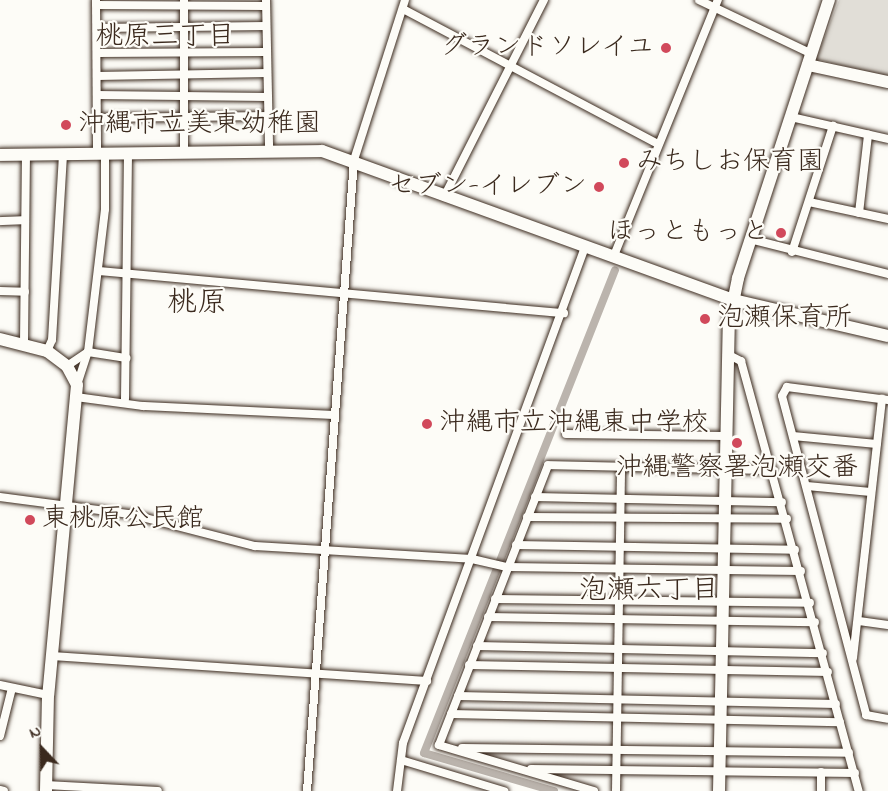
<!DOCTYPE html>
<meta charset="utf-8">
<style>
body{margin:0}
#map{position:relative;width:888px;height:791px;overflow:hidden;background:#fdfcf7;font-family:"Indie Flower","Klee One",sans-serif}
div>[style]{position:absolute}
.green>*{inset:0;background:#e1ded7}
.canal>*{height:8px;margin:-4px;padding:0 4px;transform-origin:4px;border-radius:4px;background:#bbb4ad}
.roads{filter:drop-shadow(0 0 2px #3b2a1e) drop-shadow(0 0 2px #3b2a1e)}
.street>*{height:8px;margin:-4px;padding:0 4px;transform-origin:4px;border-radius:4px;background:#fdfcf7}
.secondary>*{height:12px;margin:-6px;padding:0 6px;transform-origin:6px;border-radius:6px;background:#fdfcf7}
.dots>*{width:16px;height:16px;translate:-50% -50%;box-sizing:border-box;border:3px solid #fdfcf7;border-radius:50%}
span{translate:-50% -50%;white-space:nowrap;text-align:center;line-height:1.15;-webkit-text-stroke:4.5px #fdfcf7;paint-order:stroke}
.poi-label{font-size:27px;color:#3b2a1e}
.right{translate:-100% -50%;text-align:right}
.left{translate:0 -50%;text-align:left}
.neighbourhood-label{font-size:28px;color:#3b2a1e}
.quarter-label{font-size:30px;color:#3b2a1e}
.north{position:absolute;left:12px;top:719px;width:60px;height:60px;-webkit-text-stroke:4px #fdfcf7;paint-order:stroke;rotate:338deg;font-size:16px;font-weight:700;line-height:24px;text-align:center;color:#3b2a1e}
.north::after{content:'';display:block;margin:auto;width:21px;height:27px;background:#3b2a1e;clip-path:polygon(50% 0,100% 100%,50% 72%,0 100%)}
</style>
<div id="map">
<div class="green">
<i style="clip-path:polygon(839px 0,888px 0,888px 77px,816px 59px)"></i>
</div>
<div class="canal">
<i style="left:554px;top:791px;width:135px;rotate:-163.7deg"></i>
<i style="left:424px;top:753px;width:519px;rotate:-68.42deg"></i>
</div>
<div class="roads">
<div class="street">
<i style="left:96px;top:0;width:152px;rotate:89.6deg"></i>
<i style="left:266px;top:0;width:149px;rotate:88.8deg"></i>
<i style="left:699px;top:0;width:125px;rotate:25.5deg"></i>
<i style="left:96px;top:5px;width:170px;rotate:0.3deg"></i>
<i style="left:403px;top:9px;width:289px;rotate:27.9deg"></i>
<i style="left:97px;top:28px;width:169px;rotate:-0.7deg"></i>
<i style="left:97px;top:53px;width:169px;rotate:-0.3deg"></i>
<i style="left:97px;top:76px;width:170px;rotate:-1deg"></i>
<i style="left:97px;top:95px;width:170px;rotate:0.7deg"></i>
<i style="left:791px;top:117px;width:99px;rotate:12.8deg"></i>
<i style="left:97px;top:118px;width:171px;rotate:-0.7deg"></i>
<i style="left:184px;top:151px;width:151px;rotate:-90deg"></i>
<i style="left:444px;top:197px;width:221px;rotate:-63.1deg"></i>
<i style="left:809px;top:202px;width:81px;rotate:12.1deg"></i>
<i style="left:859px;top:213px;width:79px;rotate:-83.4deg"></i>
<i style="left:0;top:221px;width:25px;rotate:-2deg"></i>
<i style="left:750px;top:239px;width:142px;rotate:14.2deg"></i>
<i style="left:792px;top:252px;width:133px;rotate:-72deg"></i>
<i style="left:613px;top:258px;width:279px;rotate:-67.9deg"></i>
<i style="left:99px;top:271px;width:467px;rotate:5.2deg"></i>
<i style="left:0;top:291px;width:25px;rotate:2deg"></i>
<i style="left:24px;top:343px;width:188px;rotate:-89.4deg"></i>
<i style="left:47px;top:351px;width:12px;rotate:-66deg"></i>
<i style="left:52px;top:340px;width:187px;rotate:-86.6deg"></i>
<i style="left:727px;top:354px;width:16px;rotate:27deg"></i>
<i style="left:741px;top:361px;width:446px;rotate:74.7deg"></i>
<i style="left:67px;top:366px;width:25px;rotate:-34deg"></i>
<i style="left:88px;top:352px;width:144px;rotate:-83.2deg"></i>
<i style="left:105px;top:209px;width:57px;rotate:-90deg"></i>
<i style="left:77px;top:385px;width:35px;rotate:-72deg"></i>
<i style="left:88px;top:352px;width:39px;rotate:9deg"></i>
<i style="left:76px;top:397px;width:68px;rotate:7.7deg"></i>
<i style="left:143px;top:406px;width:192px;rotate:2.7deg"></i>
<i style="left:125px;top:399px;width:247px;rotate:-89.3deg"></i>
<i style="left:888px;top:400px;width:102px;rotate:-172.7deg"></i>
<i style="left:787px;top:387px;width:10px;rotate:119deg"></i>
<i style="left:782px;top:396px;width:330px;rotate:75.2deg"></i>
<i style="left:866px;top:715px;width:22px;rotate:10deg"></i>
<i style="left:566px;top:434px;width:158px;rotate:0.7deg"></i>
<i style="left:793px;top:436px;width:84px;rotate:5.4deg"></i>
<i style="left:807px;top:486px;width:64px;rotate:5.4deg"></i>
<i style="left:0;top:497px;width:131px;rotate:7.5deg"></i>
<i style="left:130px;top:514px;width:129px;rotate:14.4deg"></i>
<i style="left:255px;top:546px;width:217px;rotate:3.4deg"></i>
<i style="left:472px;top:559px;width:36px;rotate:13deg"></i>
<i style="left:507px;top:567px;width:294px;rotate:0.8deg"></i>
<i style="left:535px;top:497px;width:247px;rotate:1.2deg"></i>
<i style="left:527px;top:517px;width:260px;rotate:0.4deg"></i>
<i style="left:516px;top:545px;width:279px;rotate:1deg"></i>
<i style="left:495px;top:599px;width:315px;rotate:0.7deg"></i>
<i style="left:488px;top:617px;width:327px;rotate:0.9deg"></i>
<i style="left:859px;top:621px;width:29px;rotate:8deg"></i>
<i style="left:477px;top:646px;width:346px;rotate:1.2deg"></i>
<i style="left:52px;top:656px;width:376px;rotate:3.8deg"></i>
<i style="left:853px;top:658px;width:261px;rotate:-83.6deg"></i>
<i style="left:469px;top:665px;width:359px;rotate:1.1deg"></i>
<i style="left:0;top:685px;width:49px;rotate:11.8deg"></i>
<i style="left:458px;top:696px;width:378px;rotate:1.2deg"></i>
<i style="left:451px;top:714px;width:389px;rotate:1.2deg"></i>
<i style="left:0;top:736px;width:49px;rotate:-76deg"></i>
<i style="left:462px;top:748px;width:387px;rotate:0.7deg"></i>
<i style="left:401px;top:760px;width:108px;rotate:16.8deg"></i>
<i style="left:531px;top:769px;width:324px;rotate:0.7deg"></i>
<i style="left:821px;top:772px;width:19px;rotate:90deg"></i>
<i style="left:46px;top:785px;width:112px;rotate:3.1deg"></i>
<i style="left:0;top:790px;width:4px;rotate:14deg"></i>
<i style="left:307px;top:791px;width:633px;rotate:-85.74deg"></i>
<i style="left:354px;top:160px;width:168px;rotate:-72.3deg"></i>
<i style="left:397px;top:791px;width:48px;rotate:-82.9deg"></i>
<i style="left:403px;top:743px;width:528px;rotate:-69.85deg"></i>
<i style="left:594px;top:791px;width:162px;rotate:-163.5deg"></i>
<i style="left:439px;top:745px;width:300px;rotate:-68.7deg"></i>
<i style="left:548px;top:465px;width:225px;rotate:1.3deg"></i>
<i style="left:616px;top:791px;width:323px;rotate:-89.1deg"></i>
</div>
<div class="secondary">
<i style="left:808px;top:65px;width:82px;rotate:12deg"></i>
<i style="left:0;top:155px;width:322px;rotate:-0.7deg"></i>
<i style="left:322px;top:151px;width:437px;rotate:19.9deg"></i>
<i style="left:733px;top:300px;width:159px;rotate:13.1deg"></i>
<i style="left:0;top:339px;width:49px;rotate:14.3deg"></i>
<i style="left:47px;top:351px;width:25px;rotate:37deg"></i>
<i style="left:67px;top:366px;width:21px;rotate:62deg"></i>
<i style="left:77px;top:385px;width:311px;rotate:95.3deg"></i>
<i style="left:48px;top:695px;width:96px;rotate:91.2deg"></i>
<i style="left:719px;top:791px;width:469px;rotate:-88.8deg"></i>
<i style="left:729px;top:322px;width:45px;rotate:-78.4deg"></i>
<i style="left:738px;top:278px;width:293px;rotate:-71.9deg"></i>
</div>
</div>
<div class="dots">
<i style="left:666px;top:48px;background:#d1495b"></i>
<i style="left:66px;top:125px;background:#d1495b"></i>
<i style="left:624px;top:163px;background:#d1495b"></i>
<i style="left:599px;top:187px;background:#d1495b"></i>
<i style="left:781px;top:233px;background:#d1495b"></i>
<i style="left:705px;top:319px;background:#d1495b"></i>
<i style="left:427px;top:424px;background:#d1495b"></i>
<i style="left:737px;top:443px;background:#d1495b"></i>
<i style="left:30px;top:520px;background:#d1495b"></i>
</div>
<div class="poi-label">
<span class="right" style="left:654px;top:48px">グランドソレイユ</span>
<span class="left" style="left:78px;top:125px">沖縄市立美東幼稚園</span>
<span class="left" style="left:636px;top:163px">みちしお保育園</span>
<span class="right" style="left:587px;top:187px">セブン-イレブン</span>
<span class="right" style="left:769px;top:233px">ほっともっと</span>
<span class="left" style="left:717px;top:319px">泡瀬保育所</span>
<span class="left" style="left:439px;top:424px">沖縄市立沖縄東中学校</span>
<span style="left:737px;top:469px">沖縄警察署泡瀬交番</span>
<span class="left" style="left:42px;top:520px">東桃原公民館</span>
</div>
<div class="neighbourhood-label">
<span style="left:165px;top:38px">桃原三丁目</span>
<span style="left:649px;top:592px">泡瀬六丁目</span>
</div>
<div class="quarter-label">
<span style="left:197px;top:304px">桃原</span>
</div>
<div class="north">N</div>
</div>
